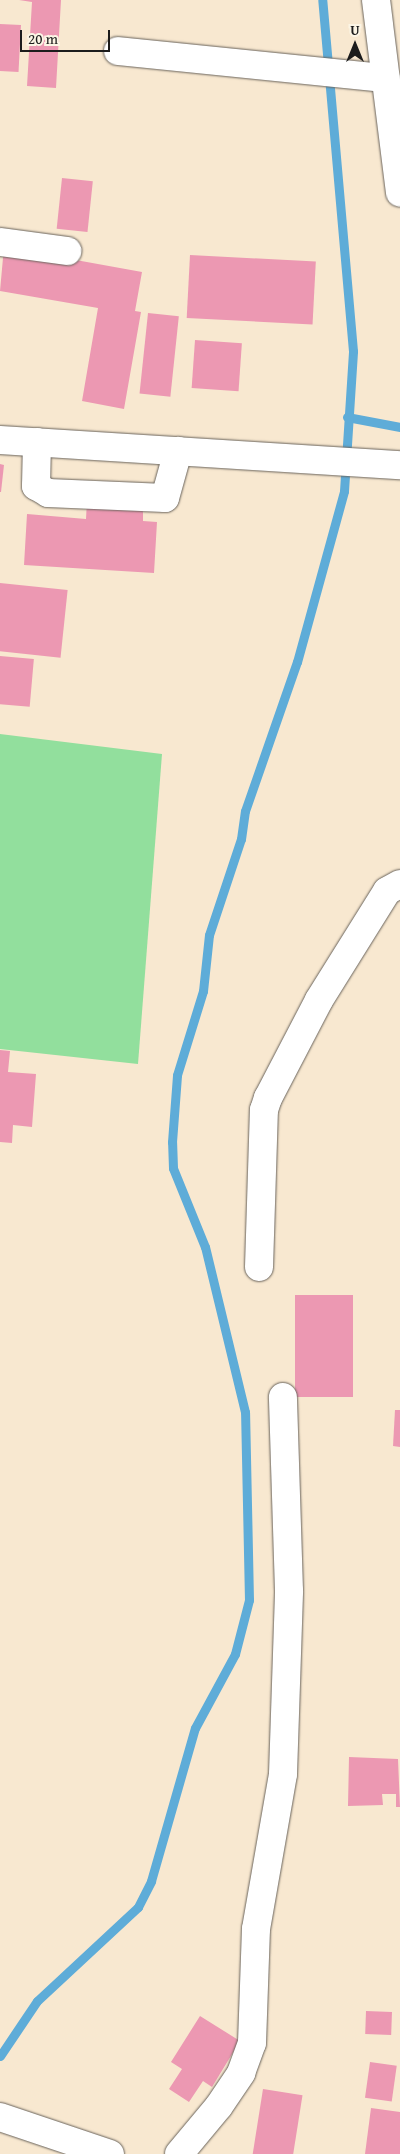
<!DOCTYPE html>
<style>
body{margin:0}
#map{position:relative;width:400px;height:2154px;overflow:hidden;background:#f8e8d0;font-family:"Gentium Book Plus",serif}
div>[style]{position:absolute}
.green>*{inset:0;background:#92df9d}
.stream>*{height:9px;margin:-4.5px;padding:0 4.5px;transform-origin:4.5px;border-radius:4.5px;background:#5eacd8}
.building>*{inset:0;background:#ec98b2;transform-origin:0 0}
.roads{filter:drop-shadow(0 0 1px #69635b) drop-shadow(0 0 1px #69635b)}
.minor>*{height:28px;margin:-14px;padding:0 14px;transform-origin:14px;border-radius:14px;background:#fff}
.major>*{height:28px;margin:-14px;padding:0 14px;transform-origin:14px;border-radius:14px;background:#fff}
span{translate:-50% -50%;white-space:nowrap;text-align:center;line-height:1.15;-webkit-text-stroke:5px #fcf5e5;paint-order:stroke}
.north{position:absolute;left:330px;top:20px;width:50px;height:50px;-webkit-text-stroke:4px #fcf5e5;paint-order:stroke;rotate:0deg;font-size:14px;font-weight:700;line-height:20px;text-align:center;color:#1c1c1c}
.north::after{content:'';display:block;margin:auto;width:18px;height:22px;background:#1c1c1c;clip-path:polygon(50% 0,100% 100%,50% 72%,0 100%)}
.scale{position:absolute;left:20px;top:30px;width:90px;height:22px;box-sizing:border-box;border:2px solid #1c1c1c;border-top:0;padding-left:6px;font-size:15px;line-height:18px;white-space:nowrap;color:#1c1c1c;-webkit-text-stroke:4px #fcf5e5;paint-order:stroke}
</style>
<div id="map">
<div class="green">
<i style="clip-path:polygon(0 734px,162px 754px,138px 1064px,0 1049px)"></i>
</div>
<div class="stream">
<i style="left:347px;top:417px;width:54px;rotate:10.7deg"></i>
<i style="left:0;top:2056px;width:66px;rotate:-56.1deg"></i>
<i style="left:37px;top:2001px;width:138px;rotate:-42.9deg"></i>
<i style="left:138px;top:1907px;width:29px;rotate:-63deg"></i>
<i style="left:151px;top:1881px;width:159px;rotate:-74deg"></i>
<i style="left:195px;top:1728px;width:84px;rotate:-61.6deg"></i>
<i style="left:235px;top:1654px;width:56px;rotate:-75.5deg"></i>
<i style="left:249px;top:1600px;width:188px;rotate:-91.2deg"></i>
<i style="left:245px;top:1412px;width:170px;rotate:-103.6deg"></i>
<i style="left:205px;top:1247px;width:85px;rotate:-112.1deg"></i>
<i style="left:173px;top:1168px;width:26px;rotate:-92deg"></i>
<i style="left:172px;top:1142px;width:67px;rotate:-85.7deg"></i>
<i style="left:177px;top:1075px;width:88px;rotate:-72.8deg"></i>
<i style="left:203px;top:991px;width:56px;rotate:-83.9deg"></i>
<i style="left:209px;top:935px;width:101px;rotate:-71.6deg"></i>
<i style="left:241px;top:839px;width:28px;rotate:-82deg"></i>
<i style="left:245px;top:811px;width:158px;rotate:-70.8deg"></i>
<i style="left:297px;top:662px;width:177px;rotate:-74.6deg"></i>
<i style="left:344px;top:491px;width:140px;rotate:-86.3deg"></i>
<i style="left:353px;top:351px;width:352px;rotate:-95deg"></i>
</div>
<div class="building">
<i style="clip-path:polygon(19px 0,61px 0,56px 88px,27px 86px,32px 2px)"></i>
<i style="left:0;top:24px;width:21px;height:47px;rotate:3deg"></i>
<i style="left:62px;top:178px;width:31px;height:51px;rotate:6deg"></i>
<i style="clip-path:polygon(4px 247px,142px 272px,135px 311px,141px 312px,124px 409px,82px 401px,98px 308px,0 291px)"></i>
<i style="left:190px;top:255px;width:126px;height:63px;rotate:3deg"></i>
<i style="left:148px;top:313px;width:31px;height:81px;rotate:6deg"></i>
<i style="left:195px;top:340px;width:47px;height:48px;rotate:4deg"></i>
<i style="clip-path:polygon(0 464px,4px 465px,1px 492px,0 492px)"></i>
<i style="clip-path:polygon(87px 500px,143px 502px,143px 521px,157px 522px,154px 573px,24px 565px,27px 514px,86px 519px)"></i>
<i style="left:0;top:583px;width:68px;height:68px;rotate:6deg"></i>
<i style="left:0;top:656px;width:34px;height:48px;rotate:5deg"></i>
<i style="clip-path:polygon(0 1050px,10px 1051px,8px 1072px,36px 1074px,32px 1127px,13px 1125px,12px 1143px,0 1142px)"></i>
<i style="left:295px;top:1295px;width:58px;height:102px"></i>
<i style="clip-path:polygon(395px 1410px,400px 1410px,400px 1447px,393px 1446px)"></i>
<i style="clip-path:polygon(349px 1757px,398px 1759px,400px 1807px,396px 1807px,396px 1794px,382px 1794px,383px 1805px,348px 1806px)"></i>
<i style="left:366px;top:2011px;width:26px;height:23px;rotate:2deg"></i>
<i style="clip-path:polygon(200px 2016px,240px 2041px,212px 2087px,203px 2081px,189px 2102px,169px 2089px,182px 2069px,171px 2062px)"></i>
<i style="left:370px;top:2062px;width:27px;height:36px;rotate:8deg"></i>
<i style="left:263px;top:2089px;width:40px;height:66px;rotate:9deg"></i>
<i style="clip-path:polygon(371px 2108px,400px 2112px,400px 2154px,365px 2154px)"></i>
</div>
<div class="roads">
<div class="minor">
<i style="left:118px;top:51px;width:269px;rotate:5.8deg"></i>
<i style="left:0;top:242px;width:68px;rotate:7.7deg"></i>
<i style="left:0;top:440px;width:401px;rotate:3.6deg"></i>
<i style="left:37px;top:442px;width:44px;rotate:91.3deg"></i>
<i style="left:36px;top:486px;width:14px;rotate:30deg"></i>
<i style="left:48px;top:493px;width:117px;rotate:2.4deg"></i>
<i style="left:165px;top:498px;width:49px;rotate:-74.5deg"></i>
<i style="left:259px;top:1267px;width:157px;rotate:-88.2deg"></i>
<i style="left:264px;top:1110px;width:13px;rotate:-72deg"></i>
<i style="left:268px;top:1098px;width:110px;rotate:-62.5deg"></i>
<i style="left:319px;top:1000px;width:128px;rotate:-58deg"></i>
<i style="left:387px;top:891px;width:15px;rotate:-28deg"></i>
<i style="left:0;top:2117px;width:116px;rotate:18.6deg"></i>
<i style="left:179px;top:2154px;width:62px;rotate:-50.2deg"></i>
<i style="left:219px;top:2106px;width:40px;rotate:-56deg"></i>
<i style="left:241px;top:2073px;width:32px;rotate:-70deg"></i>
<i style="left:252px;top:2043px;width:114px;rotate:-88deg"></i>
<i style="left:256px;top:1929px;width:157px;rotate:-80.1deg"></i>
<i style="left:283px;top:1774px;width:183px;rotate:-88.1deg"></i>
<i style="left:289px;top:1591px;width:194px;rotate:-91.8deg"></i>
</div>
<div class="major">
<i style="left:376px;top:0;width:194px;rotate:82.9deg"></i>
</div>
</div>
<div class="north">U</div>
<div class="scale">20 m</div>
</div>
